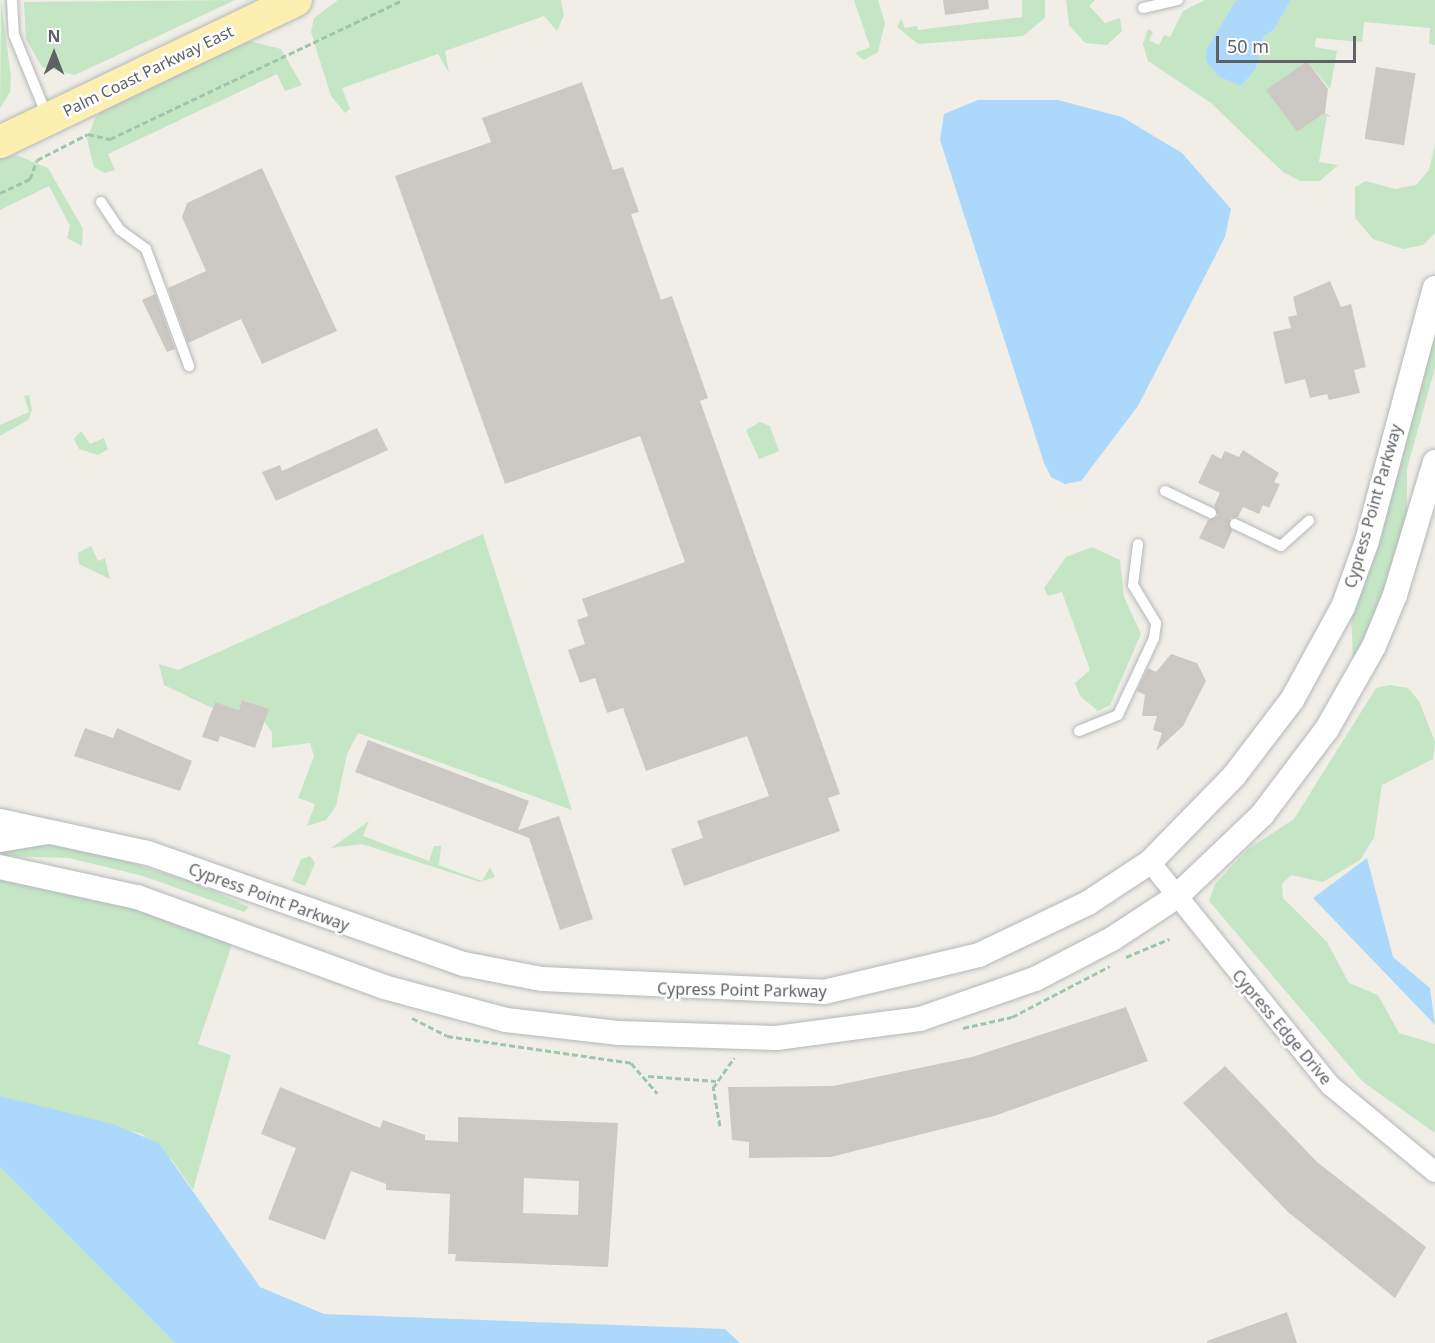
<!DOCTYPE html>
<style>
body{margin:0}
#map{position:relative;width:1435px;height:1343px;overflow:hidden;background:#f0eee7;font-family:"Noto Sans",sans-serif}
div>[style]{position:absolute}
.green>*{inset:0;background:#c5e6c5}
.water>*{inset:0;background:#acd9fb}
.building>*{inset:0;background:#ccc9c4;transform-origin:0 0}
.path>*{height:3px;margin-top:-1.5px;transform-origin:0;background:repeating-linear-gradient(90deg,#9ec7aa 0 6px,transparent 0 9px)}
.roads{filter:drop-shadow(0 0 2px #b4b7bb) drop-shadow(0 0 2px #b4b7bb)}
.service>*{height:10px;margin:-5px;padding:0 5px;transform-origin:5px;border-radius:5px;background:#fff}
.minor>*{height:20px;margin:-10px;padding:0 10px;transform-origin:10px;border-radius:10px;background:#fff}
.tertiary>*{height:24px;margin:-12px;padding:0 12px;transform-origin:12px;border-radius:12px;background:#fff}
.primary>*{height:32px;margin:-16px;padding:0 16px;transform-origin:16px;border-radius:16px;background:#fcefb0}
span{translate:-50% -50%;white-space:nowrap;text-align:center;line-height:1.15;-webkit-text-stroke:5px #fff;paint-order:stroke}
.street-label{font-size:16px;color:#5e6267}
.north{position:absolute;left:24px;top:24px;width:60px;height:60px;-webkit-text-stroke:4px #fff;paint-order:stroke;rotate:0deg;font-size:16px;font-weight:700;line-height:24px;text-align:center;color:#5e6267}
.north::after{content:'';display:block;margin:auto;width:21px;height:27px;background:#5e6267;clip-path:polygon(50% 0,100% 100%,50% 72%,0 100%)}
.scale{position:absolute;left:1216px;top:36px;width:140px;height:27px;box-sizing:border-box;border:3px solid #5e6267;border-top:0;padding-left:8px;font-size:18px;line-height:21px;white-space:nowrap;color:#5e6267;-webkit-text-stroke:4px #fff;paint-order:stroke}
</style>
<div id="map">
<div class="green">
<i style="clip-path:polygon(1px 0,11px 77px,10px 92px,0 108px)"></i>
<i style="clip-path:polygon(235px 0,75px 75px,42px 67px,26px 39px,24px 2px)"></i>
<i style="clip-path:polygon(338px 0,561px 0,564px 15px,557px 31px,544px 16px,445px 51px,449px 73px,438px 54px,342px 88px,350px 109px,345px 113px,331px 96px,311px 32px,314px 18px)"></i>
<i style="clip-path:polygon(854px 0,878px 0,885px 23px,878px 52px,864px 60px,855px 53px,870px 47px)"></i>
<i style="clip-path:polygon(1022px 0,1045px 0,1045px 18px,1023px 36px,918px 44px,897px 27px,901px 19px,905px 28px,917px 26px,918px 30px,1022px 17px)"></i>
<i style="clip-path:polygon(1066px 0,1095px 0,1089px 6px,1105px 23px,1120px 18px,1122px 31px,1107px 45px,1085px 43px,1069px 25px)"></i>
<i style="clip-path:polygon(1205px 0,1236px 0,1206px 50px,1219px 77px,1241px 86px,1256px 69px,1264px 36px,1274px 30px,1291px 0,1435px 0,1435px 45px,1429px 44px,1430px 28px,1364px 22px,1362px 42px,1316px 38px,1315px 47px,1337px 51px,1330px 89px,1307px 61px,1267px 90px,1297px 132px,1325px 113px,1332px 117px,1327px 116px,1319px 162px,1338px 165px,1320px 181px,1300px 181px,1283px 172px,1211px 103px,1148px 61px,1143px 44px,1148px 29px,1153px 32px,1149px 40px,1159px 45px,1164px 35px,1170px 37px,1183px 11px)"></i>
<i style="clip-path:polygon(249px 41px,281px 49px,302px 85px,285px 91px,277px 74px,108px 154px,115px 170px,104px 173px,94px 167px,87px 139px,95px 118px,107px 107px)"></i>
<i style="clip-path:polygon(1435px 144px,1435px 233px,1423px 245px,1403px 249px,1373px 239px,1355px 218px,1355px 187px,1366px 181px,1395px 189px,1416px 185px,1429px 170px)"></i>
<i style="clip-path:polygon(16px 155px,48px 168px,83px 229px,82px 246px,67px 238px,70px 226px,49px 186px,0 210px,0 159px)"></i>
<i style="clip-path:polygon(1435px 332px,1435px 368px,1407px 469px,1407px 519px,1372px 625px,1353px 661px,1351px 613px)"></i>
<i style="clip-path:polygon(29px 395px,32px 410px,28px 420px,0 436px,0 425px,29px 412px,24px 396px)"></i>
<i style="clip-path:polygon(760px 422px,770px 426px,779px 451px,759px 459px,746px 430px)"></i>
<i style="clip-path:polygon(81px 431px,90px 444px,104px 438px,108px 449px,98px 455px,79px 449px,74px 439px)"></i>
<i style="clip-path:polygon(483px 534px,572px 810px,358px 733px,347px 754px,336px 806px,326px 820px,307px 826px,315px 804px,298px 798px,314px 756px,310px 743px,272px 748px,272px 732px,264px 721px,268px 709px,243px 700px,239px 710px,215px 702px,212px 708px,164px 685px,159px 664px,178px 670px)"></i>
<i style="clip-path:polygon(91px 546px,98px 561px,105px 558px,110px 579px,79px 564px,78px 553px)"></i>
<i style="clip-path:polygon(1092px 547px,1120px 560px,1124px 597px,1141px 634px,1110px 705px,1098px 711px,1080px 696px,1075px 683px,1090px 670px,1062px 592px,1048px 596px,1044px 588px,1066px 557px)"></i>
<i style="clip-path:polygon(1390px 685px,1408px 688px,1419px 701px,1435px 742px,1433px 759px,1382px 785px,1374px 838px,1360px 860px,1323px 882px,1291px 875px,1282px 884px,1283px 898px,1327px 942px,1349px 983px,1378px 995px,1399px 1033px,1435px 1044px,1435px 1133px,1363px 1082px,1209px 901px,1215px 884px,1248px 849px,1294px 819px,1376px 688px)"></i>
<i style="clip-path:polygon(369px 821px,363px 836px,429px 861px,434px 846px,441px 846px,439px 865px,482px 881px,490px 867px,495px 877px,480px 882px,362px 844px,331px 848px)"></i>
<i style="clip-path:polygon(0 844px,75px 846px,193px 882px,249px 907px,244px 912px,143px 876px,69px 858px,0 856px)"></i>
<i style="clip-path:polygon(310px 856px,315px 863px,305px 886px,292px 881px,301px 859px)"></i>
<i style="clip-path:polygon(0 880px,138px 910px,233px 942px,198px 1044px,231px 1055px,193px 1190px,172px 1160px,142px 1134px,0 1096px)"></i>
<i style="clip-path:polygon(0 1167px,175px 1343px,0 1343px)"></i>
</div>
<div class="water">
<i style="clip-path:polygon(1236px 0,1291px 0,1274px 30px,1264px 36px,1256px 69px,1241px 86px,1219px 77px,1206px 61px,1206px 50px)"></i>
<i style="clip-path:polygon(978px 100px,1058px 100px,1122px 117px,1182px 153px,1231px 209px,1225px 237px,1138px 406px,1081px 481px,1065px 484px,1051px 477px,1044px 463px,940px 140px,944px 114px)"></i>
<i style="clip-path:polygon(1367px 858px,1393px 957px,1430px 988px,1435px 1025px,1313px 898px)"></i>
<i style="clip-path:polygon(0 1096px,113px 1124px,159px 1143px,260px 1287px,324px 1314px,725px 1329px,740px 1343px,175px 1343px,0 1167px)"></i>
</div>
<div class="building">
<i style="clip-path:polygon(943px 0,988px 0,989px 9px,945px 15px)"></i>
<i style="clip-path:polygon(1307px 61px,1328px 89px,1325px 113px,1297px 132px,1266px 90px)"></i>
<i style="left:1376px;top:67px;width:40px;height:73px;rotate:9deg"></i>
<i style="clip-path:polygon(582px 82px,613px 170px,623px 167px,639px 212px,631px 214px,661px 300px,672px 296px,708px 398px,700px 401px,840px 794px,828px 798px,840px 831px,684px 886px,671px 849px,703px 838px,697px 821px,769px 796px,747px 736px,646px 771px,623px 708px,607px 713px,595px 678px,580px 683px,568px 650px,585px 644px,577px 620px,588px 616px,582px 599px,685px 562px,640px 436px,505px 484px,395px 176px,491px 142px,482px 118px)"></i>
<i style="clip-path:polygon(262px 168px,337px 331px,262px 364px,241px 319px,188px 343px,168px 288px,206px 271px,182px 217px,187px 203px)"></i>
<i style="clip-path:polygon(1330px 281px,1341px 307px,1351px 304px,1366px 367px,1354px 370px,1360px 393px,1329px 400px,1327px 394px,1310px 398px,1305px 379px,1285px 384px,1273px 332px,1291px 328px,1288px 317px,1297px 315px,1293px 297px)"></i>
<i style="clip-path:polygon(155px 294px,175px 349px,167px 352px,142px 300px)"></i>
<i style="clip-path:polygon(377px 428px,388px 450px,276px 501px,262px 472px,280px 465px,282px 471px)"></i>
<i style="clip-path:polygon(1243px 450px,1279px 473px,1274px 482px,1280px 484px,1269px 508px,1263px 505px,1259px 514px,1243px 507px,1238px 517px,1230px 518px,1232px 531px,1224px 549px,1199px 538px,1208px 520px,1218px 516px,1214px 506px,1220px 493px,1198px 483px,1212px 454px,1221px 459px,1225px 451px,1239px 457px)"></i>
<i style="clip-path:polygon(1171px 654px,1197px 663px,1206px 681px,1183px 726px,1156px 751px,1162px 733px,1153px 730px,1157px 716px,1142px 716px,1145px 695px,1137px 691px,1148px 668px,1156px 672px)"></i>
<i style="clip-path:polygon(242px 700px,269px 709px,255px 748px,220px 736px,218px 742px,202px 737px,215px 702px,239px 710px)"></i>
<i style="clip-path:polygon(85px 728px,113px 738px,117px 728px,192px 761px,180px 791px,74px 756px)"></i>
<i style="clip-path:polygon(368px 740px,529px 801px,518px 830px,559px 816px,593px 919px,560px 930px,529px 838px,355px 772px)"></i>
<i style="clip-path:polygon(1126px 1007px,1148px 1061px,994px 1116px,831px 1157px,749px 1158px,749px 1142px,732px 1140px,728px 1087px,833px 1086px,972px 1057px)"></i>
<i style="clip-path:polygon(1225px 1066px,1317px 1162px,1426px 1247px,1395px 1298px,1288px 1212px,1183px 1103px)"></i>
<i style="clip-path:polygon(evenodd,280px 1087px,380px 1128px,383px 1120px,425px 1135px,425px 1140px,458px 1142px,458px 1117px,618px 1123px,608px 1267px,455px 1261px,456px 1254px,448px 1254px,450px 1194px,386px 1190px,386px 1184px,351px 1171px,325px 1240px,268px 1219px,296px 1148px,261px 1134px,280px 1087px,524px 1178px,579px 1181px,578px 1215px,523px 1213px,524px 1178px)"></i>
<i style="clip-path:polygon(1287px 1312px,1297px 1343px,1207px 1343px,1207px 1341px)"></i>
</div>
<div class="path">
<i style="left:0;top:193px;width:33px;rotate:-25deg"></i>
<i style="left:30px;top:179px;width:20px;rotate:-70deg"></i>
<i style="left:37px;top:160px;width:57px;rotate:-27deg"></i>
<i style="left:88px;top:134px;width:23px;rotate:13deg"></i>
<i style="left:110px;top:139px;width:324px;rotate:-25.4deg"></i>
<i style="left:1126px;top:957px;width:47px;rotate:-22.7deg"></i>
<i style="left:412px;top:1018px;width:39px;rotate:27deg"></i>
<i style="left:447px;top:1036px;width:186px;rotate:8.3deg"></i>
<i style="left:631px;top:1063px;width:40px;rotate:49deg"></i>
<i style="left:963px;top:1028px;width:50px;rotate:-12.7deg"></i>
<i style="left:1012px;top:1017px;width:110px;rotate:-27.5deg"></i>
<i style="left:648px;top:1076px;width:68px;rotate:4.2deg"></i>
<i style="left:720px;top:1126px;width:39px;rotate:-100deg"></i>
<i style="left:713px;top:1088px;width:37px;rotate:-55deg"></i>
</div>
<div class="roads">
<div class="service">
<i style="left:12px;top:0;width:35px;rotate:87deg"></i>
<i style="left:14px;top:35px;width:87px;rotate:67.8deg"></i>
<i style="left:1143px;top:8px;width:36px;rotate:-13deg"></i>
<i style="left:101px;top:202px;width:34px;rotate:56deg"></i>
<i style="left:120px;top:230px;width:32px;rotate:36deg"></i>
<i style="left:146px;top:249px;width:125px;rotate:69.8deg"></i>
<i style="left:1165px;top:491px;width:51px;rotate:25.6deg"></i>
<i style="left:1235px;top:524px;width:51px;rotate:25.6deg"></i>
<i style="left:1281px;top:546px;width:38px;rotate:-42deg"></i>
<i style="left:1079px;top:731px;width:42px;rotate:-22.3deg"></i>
<i style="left:1118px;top:715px;width:85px;rotate:-64.9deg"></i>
<i style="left:1154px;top:638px;width:15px;rotate:-82deg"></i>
<i style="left:1156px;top:623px;width:44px;rotate:-121.2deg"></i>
<i style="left:1133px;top:585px;width:41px;rotate:-83deg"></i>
</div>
<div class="minor">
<i style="left:1150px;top:862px;width:288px;rotate:51.1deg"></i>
<i style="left:1331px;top:1086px;width:135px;rotate:39.6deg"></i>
</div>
<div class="tertiary">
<i style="left:0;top:821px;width:151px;rotate:12.2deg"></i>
<i style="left:148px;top:853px;width:335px;rotate:19.4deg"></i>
<i style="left:464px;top:964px;width:79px;rotate:10.9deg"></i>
<i style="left:542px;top:979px;width:282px;rotate:2.6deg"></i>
<i style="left:824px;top:992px;width:159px;rotate:-13.4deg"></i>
<i style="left:979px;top:955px;width:121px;rotate:-25.5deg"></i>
<i style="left:1088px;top:903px;width:74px;rotate:-33.5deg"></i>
<i style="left:1150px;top:862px;width:120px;rotate:-45.7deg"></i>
<i style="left:1234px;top:776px;width:96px;rotate:-52.7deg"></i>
<i style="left:1292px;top:700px;width:106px;rotate:-61.3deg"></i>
<i style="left:1343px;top:607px;width:70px;rotate:-70deg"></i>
<i style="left:1367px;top:541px;width:262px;rotate:-75deg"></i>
<i style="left:0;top:840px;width:49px;rotate:-9.5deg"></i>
<i style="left:0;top:867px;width:140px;rotate:12.4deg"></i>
<i style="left:137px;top:897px;width:263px;rotate:20deg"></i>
<i style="left:384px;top:987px;width:126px;rotate:15.1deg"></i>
<i style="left:506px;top:1020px;width:114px;rotate:6.6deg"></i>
<i style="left:619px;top:1033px;width:157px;rotate:1.8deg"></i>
<i style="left:776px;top:1038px;width:145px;rotate:-7.5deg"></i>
<i style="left:920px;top:1019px;width:122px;rotate:-19.2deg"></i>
<i style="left:1035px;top:979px;width:87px;rotate:-27.5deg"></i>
<i style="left:1112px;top:939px;width:77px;rotate:-33.3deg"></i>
<i style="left:1176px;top:897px;width:119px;rotate:-43.6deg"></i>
<i style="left:1262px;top:815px;width:108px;rotate:-52.9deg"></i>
<i style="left:1327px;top:729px;width:95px;rotate:-60.5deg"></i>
<i style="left:1374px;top:646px;width:55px;rotate:-67.6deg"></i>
<i style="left:1395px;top:595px;width:139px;rotate:-73.3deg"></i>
</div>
<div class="primary">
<i style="left:0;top:142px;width:328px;rotate:-25.6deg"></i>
</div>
</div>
<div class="street-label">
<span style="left:148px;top:71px;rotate:-26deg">Palm Coast Parkway East</span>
<span style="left:1373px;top:506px;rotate:-74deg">Cypress Point Parkway</span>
<span style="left:269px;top:897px;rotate:20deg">Cypress Point Parkway</span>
<span style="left:742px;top:990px;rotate:1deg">Cypress Point Parkway</span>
<span style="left:1282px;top:1027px;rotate:50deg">Cypress Edge Drive</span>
</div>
<div class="north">N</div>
<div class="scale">50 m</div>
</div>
